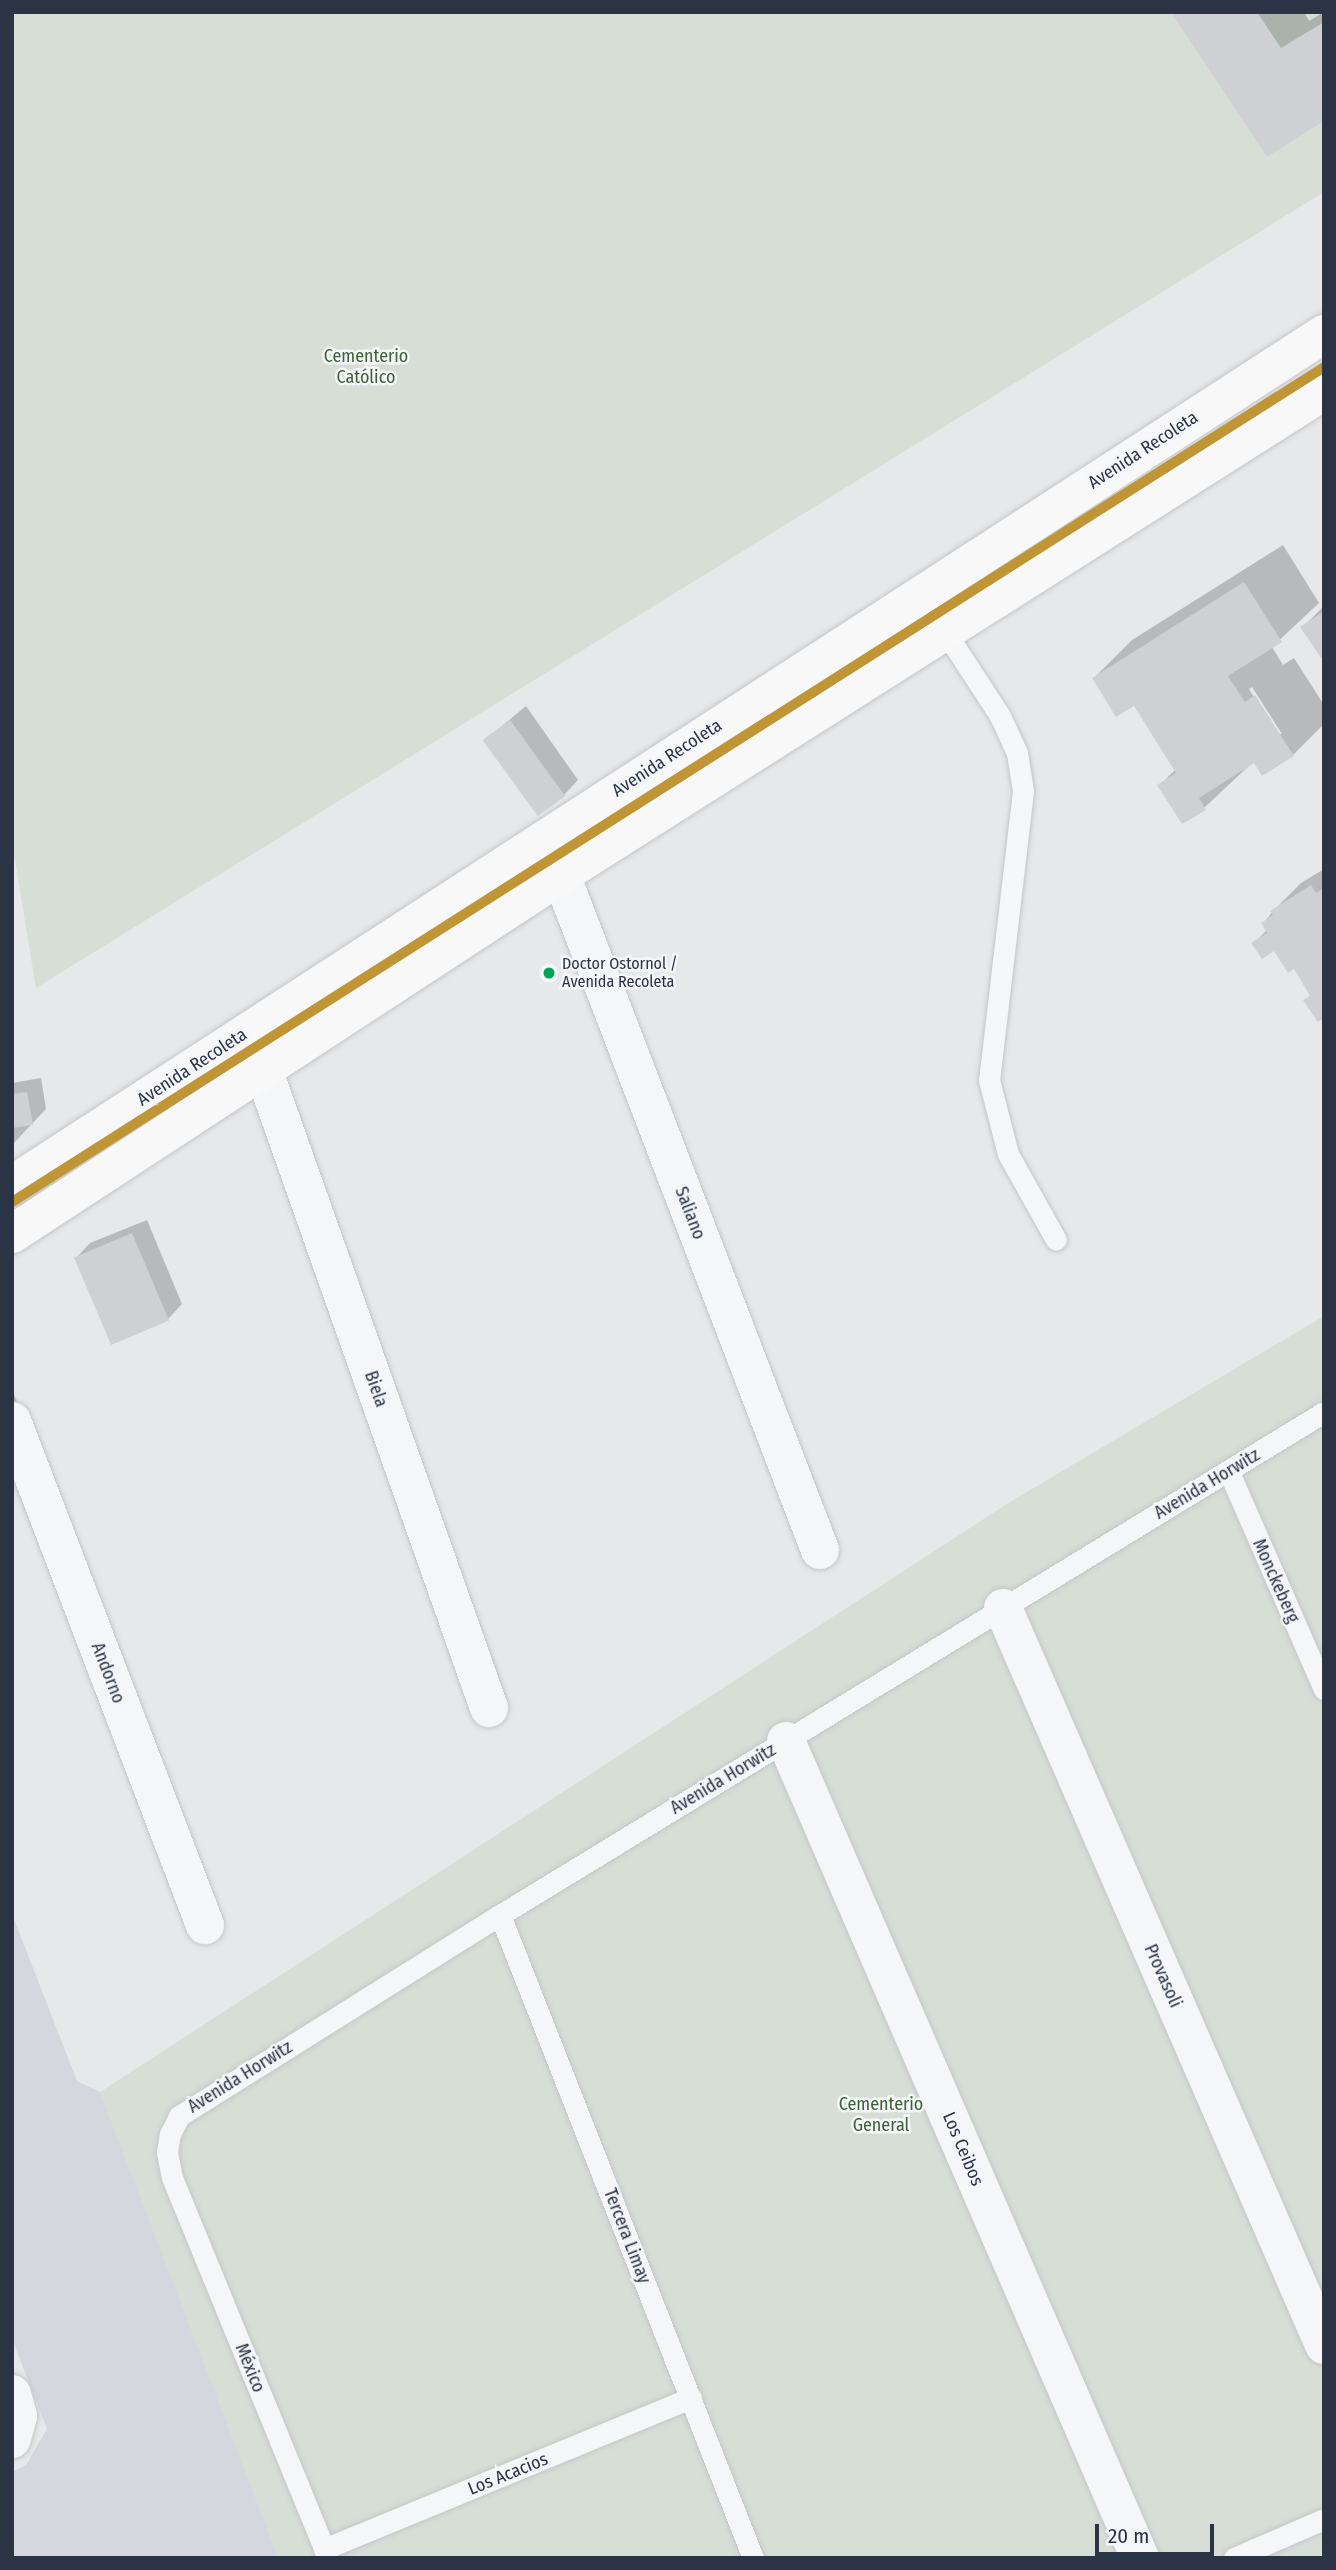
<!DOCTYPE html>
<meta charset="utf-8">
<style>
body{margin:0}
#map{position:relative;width:1336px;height:2570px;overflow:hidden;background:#e6e8ea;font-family:"Fira Sans Condensed",sans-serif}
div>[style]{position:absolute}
.built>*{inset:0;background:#d4d7dd}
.green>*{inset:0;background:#d6ded6}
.shadow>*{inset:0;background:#0003}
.building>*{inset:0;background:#ced0d3;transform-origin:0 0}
.roads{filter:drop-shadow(0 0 2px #c4c6c8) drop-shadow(0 0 2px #c4c6c8)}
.lane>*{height:21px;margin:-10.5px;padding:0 10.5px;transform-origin:10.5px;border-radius:10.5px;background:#f5f6f7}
.street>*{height:38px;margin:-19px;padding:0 19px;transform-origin:19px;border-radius:19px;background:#f5f6f7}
.primary>*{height:38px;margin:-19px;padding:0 19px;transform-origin:19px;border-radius:19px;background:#f8f8f8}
.metro-1>*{height:10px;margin:-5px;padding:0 5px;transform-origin:5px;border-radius:5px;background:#bf9535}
.dots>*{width:19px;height:19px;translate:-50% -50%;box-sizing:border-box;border:4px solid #f4f6f9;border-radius:50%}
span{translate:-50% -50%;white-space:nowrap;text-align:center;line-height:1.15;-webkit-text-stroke:5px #f4f6f9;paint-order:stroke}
.bus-label{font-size:16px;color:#2b3445}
.left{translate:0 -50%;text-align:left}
.park-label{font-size:18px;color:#3f6138}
.street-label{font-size:18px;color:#2b3445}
.frame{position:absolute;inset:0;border:14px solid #2b3445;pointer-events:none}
.scale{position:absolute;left:1095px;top:2524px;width:119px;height:32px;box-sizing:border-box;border:4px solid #2b3445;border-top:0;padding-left:9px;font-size:21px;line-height:24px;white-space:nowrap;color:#2b3445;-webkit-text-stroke:5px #f4f6f9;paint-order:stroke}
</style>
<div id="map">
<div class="built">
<i style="clip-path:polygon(12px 1914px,77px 2081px,100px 2092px,280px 2558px,12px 2558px,12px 2472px,26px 2465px,47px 2429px,12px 2339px)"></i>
</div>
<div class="green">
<i style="clip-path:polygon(12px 12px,1324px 12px,1324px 192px,36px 988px,12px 842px)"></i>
<i style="clip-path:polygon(1324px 1316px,1324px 2558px,278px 2558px,100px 2092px,1010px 1502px)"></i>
</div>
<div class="shadow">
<i style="clip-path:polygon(1173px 12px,1304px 12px,1309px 21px,1324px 12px,1324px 119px)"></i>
<i style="clip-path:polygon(evenodd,1283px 545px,1319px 603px,1272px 647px,1283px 665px,1294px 658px,1324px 705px,1324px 724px,1293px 755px,1254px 761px,1204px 808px,1159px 786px,1176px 769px,1134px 703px,1094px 678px,1132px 640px,1283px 545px,1252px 687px,1282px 734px,1278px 734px,1249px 689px,1252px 687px)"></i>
<i style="clip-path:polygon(1324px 606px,1324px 659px,1303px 627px)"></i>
<i style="clip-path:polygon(526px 706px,578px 780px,564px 795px,484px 741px)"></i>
<i style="clip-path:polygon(1324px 869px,1324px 1019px,1305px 1001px,1312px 994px,1294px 967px,1275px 949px,1253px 944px,1267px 930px,1263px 924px,1273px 911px,1301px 883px)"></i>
<i style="clip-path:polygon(41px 1078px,46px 1109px,12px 1145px,12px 1083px)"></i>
<i style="clip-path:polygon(147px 1220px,182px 1304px,168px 1319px,76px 1258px,90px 1243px)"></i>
<i style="clip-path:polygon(12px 1390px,29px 1427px,12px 1443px)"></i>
</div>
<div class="building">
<i style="clip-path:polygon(1171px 12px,1257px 12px,1281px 48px,1324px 22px,1324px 121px,1267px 157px)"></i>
<i style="clip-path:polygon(1244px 582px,1282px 642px,1228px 676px,1245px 702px,1255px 695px,1294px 756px,1262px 776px,1254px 763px,1199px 798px,1206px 810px,1182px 824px,1157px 785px,1176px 773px,1134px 706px,1116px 717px,1092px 678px)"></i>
<i style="clip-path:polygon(1324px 611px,1324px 662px,1300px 627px)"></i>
<i style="left:510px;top:720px;width:94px;height:34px;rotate:54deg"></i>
<i style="clip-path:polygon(1311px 885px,1316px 893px,1324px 888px,1324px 1022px,1322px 1019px,1318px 1022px,1303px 1000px,1310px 996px,1294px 969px,1288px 973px,1274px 951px,1262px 959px,1251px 943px,1267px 933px,1261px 923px,1273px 915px,1270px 911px)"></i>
<i style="clip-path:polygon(27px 1092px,33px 1125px,12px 1128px,12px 1094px)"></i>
<i style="left:132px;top:1233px;width:95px;height:63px;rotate:67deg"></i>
</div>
<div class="roads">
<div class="lane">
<i style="left:944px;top:630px;width:103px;rotate:56.9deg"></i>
<i style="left:1000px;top:716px;width:41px;rotate:65.3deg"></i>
<i style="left:1017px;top:753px;width:38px;rotate:81deg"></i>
<i style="left:1023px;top:791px;width:291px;rotate:96.7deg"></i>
<i style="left:989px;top:1080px;width:76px;rotate:75.6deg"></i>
<i style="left:1008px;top:1154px;width:98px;rotate:60.8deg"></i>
<i style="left:1229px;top:1472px;width:237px;rotate:66.4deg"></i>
<i style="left:500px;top:1915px;width:691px;rotate:68.52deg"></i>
<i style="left:324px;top:2549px;width:397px;rotate:-22.4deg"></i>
<i style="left:328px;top:2558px;width:411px;rotate:-112.3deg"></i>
<i style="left:172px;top:2178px;width:26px;rotate:-101deg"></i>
<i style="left:167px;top:2152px;width:18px;rotate:-81deg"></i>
<i style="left:170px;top:2134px;width:20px;rotate:-63deg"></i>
<i style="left:179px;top:2116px;width:379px;rotate:-32.1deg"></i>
<i style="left:500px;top:1915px;width:965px;rotate:-31.4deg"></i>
<i style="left:1234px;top:2558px;width:98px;rotate:-23.4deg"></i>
</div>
<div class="street">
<i style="left:561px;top:875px;width:723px;rotate:69.01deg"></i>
<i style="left:263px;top:1069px;width:678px;rotate:70.52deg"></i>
<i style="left:12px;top:1421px;width:540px;rotate:69.05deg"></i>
<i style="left:1003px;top:1608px;width:804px;rotate:66.46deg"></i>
<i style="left:786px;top:1741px;width:890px;rotate:66.57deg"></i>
<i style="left:12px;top:2394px;width:23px;rotate:75deg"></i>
<i style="left:18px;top:2416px;width:24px;rotate:105deg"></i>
</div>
<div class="primary">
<i style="left:12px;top:1185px;width:1564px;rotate:-32.97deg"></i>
<i style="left:12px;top:1234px;width:656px;rotate:-33.18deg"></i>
<i style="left:561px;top:875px;width:904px;rotate:-32.39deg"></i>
</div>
</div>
<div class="metro-1">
<i style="left:12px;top:1202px;width:1555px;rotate:-32.47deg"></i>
</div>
<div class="dots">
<i style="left:549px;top:973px;background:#00a651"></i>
</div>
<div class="bus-label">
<span class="left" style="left:562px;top:973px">Doctor Ostornol /<br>Avenida Recoleta</span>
</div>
<div class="park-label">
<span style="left:366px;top:367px">Cementerio<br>Católico</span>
<span style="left:881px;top:2115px">Cementerio<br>General</span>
</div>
<div class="street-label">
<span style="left:1143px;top:450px;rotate:-33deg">Avenida Recoleta</span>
<span style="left:667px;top:758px;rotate:-33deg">Avenida Recoleta</span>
<span style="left:192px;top:1067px;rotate:-33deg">Avenida Recoleta</span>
<span style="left:690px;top:1213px;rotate:69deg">Saliano</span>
<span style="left:376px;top:1389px;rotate:71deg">Biela</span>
<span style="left:1207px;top:1484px;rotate:-31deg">Avenida Horwitz</span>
<span style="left:1276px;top:1581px;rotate:66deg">Monckeberg</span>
<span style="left:108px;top:1673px;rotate:69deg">Andorno</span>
<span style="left:723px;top:1779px;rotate:-31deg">Avenida Horwitz</span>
<span style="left:1163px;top:1976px;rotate:66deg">Provasoli</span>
<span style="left:240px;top:2077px;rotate:-32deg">Avenida Horwitz</span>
<span style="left:963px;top:2149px;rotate:67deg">Los Ceibos</span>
<span style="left:627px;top:2236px;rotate:69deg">Tercera Limay</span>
<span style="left:250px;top:2368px;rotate:68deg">México</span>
<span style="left:508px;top:2474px;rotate:-22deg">Los Acacios</span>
</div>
<div class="frame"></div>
<div class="scale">20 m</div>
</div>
